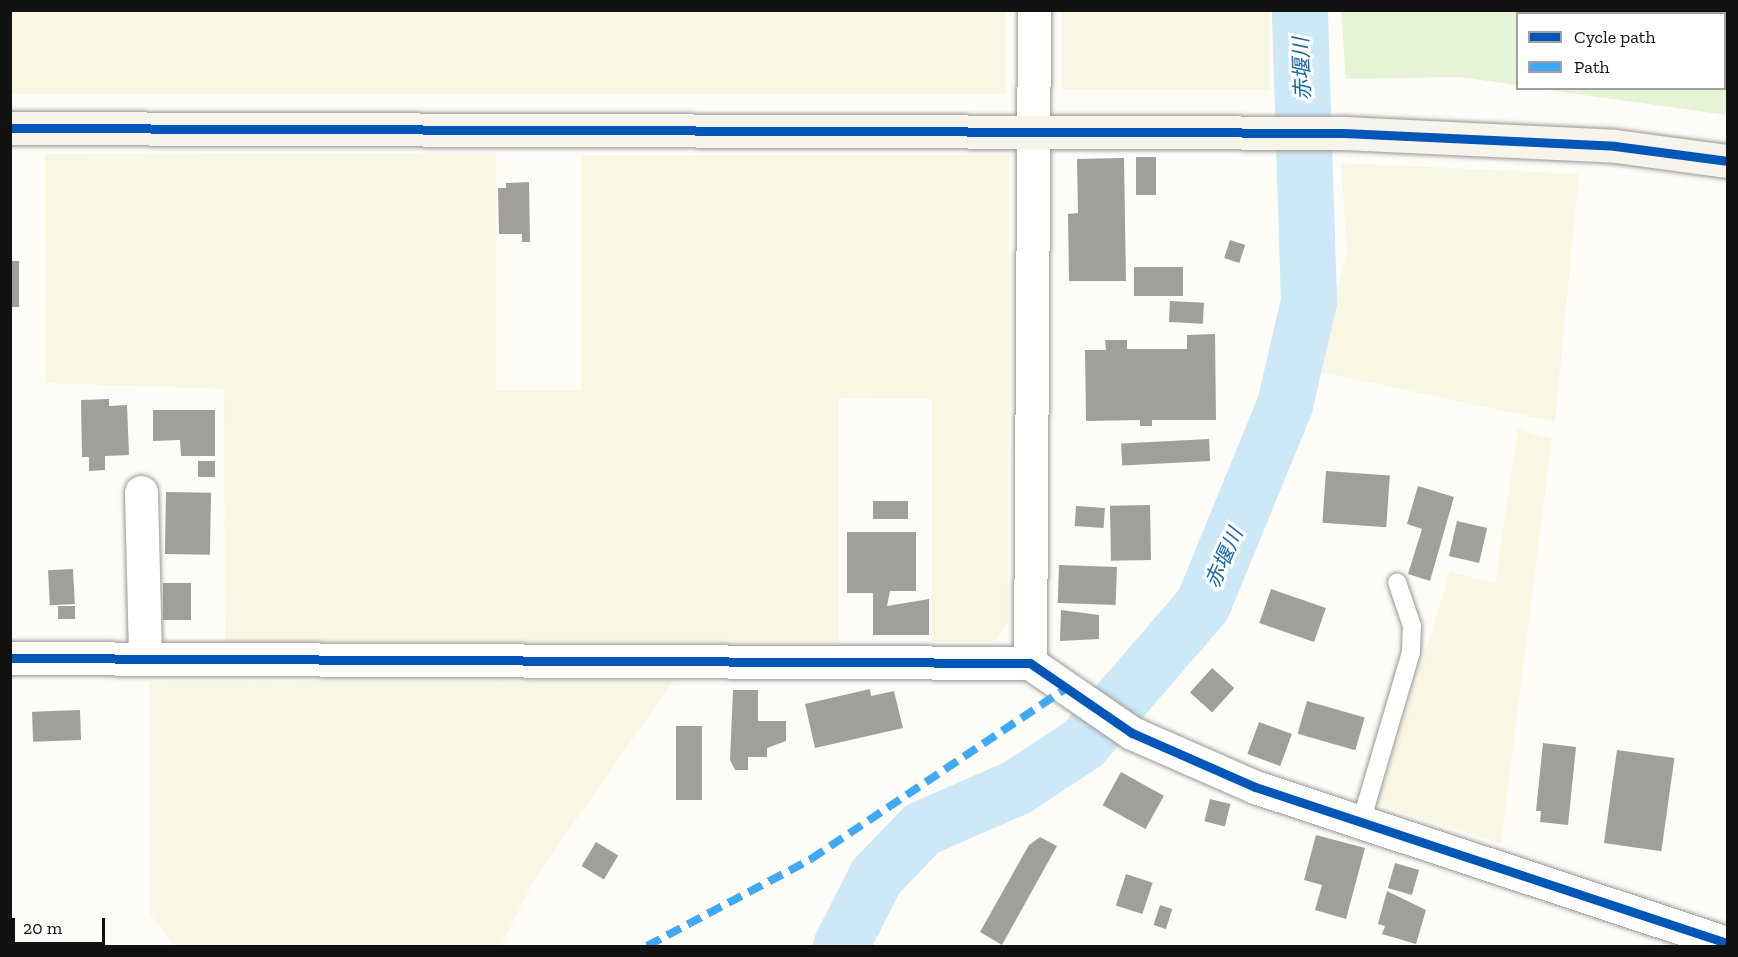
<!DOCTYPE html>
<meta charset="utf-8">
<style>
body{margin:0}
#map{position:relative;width:1738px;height:957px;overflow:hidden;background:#fdfcf7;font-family:"Zilla Slab","Noto Sans JP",serif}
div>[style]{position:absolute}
.farmland>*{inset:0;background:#f9f7e4;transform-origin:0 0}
.green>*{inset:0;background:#e7f3d7}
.river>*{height:56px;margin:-28px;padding:0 28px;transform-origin:28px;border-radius:28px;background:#cde8f7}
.building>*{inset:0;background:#a19f9c;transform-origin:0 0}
.roads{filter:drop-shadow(0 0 2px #979795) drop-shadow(0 0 2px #979795)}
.lane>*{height:18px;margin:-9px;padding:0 9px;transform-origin:9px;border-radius:9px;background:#fffffe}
.street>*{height:33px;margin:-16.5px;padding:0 16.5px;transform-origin:16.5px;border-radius:16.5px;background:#fffffe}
.secondary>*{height:33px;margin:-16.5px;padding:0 16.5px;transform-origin:16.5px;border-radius:16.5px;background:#f6f4eb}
.quiet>*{height:8px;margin-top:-4px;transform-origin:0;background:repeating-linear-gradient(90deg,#3fa9f5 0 15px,transparent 0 23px)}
.cycleway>*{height:9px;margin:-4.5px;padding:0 4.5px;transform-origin:4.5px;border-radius:4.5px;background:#0057b8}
span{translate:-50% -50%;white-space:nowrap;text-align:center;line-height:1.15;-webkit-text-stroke:6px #fff;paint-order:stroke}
.water-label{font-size:21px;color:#1768a6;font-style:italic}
.frame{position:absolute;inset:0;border:12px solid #111;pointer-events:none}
.legend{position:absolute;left:1516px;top:12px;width:210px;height:78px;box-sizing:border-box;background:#fff;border:2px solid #a0a0a0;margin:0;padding:8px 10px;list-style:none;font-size:18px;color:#111}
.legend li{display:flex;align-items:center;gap:12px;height:30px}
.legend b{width:30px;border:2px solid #a0a0a0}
.scale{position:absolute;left:12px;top:918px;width:93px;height:27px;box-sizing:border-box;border:3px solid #111;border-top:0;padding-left:8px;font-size:18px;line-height:21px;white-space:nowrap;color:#111;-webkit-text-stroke:4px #fff;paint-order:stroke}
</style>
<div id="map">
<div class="farmland">
<i style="left:10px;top:11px;width:996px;height:83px"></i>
<i style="left:1062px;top:11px;width:208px;height:79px"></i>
<i style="clip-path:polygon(496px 153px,496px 390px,581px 390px,581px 155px,1009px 155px,1008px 621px,996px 641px,932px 641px,932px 399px,839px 398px,839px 643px,225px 643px,224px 389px,46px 383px,45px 154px)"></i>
<i style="clip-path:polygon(1341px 163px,1579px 174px,1555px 422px,1312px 370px,1347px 255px)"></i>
<i style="clip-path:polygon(1518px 429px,1552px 439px,1501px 844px,1377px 804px,1450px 572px,1495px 583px)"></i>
<i style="clip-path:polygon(674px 680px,534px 880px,501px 946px,174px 946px,150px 914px,149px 682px)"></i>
</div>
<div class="green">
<i style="clip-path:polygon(1341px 11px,1727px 11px,1727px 115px,1540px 89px,1724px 88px,1724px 14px,1518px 14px,1517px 85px,1460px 77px,1346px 79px)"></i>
</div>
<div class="river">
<i style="left:841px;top:946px;width:77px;rotate:-63.1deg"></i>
<i style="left:876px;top:877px;width:66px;rotate:-46.2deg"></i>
<i style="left:922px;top:829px;width:103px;rotate:-23.6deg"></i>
<i style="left:1016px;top:788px;width:80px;rotate:-33.3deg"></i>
<i style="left:1083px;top:744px;width:184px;rotate:-49.2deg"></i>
<i style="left:1203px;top:605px;width:216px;rotate:-67.7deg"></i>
<i style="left:1285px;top:405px;width:106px;rotate:-76.9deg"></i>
<i style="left:1309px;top:302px;width:292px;rotate:-91.8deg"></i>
</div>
<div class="building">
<i style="left:1136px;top:157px;width:20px;height:38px"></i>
<i style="clip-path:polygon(1124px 158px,1126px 281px,1069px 281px,1068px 214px,1078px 213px,1077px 159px)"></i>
<i style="clip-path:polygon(529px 182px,530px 242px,522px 242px,522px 234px,499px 234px,498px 188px,506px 188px,506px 183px)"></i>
<i style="left:1230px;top:240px;width:16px;height:19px;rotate:18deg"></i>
<i style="left:10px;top:261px;width:9px;height:46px"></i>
<i style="left:1134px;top:267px;width:49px;height:29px"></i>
<i style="left:1170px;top:301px;width:34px;height:21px;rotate:3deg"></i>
<i style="clip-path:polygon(1215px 334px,1216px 420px,1152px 420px,1152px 426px,1140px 426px,1140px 420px,1086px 421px,1085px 350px,1106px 350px,1105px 340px,1127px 340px,1127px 349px,1187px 349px,1187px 335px)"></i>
<i style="clip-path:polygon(109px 399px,109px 406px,127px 405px,129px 455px,105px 456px,105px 470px,89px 471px,89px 457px,82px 457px,81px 400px)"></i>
<i style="clip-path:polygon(153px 410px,215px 410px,215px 456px,181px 456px,180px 440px,153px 441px)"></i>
<i style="left:1209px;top:439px;width:22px;height:88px;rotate:87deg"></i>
<i style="left:215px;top:461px;width:16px;height:17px;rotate:90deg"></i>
<i style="left:1326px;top:471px;width:64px;height:52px;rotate:4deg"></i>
<i style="clip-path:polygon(1418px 486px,1454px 497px,1430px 581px,1408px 574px,1422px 529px,1407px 524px)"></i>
<i style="left:166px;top:492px;width:45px;height:62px;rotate:1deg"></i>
<i style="left:873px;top:501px;width:35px;height:18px"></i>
<i style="left:1150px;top:505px;width:55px;height:40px;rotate:89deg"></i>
<i style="left:1076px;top:506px;width:29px;height:20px;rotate:4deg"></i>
<i style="left:1457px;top:521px;width:31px;height:36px;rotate:13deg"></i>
<i style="clip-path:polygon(847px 532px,916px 532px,916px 591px,890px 591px,887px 606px,929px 599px,929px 635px,873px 635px,873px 593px,847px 593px)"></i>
<i style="left:1059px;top:565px;width:58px;height:38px;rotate:2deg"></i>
<i style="left:73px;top:569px;width:35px;height:25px;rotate:87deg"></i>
<i style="left:163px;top:583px;width:28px;height:37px"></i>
<i style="left:1271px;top:589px;width:58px;height:36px;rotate:19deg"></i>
<i style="left:75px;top:606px;width:13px;height:17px;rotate:90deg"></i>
<i style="clip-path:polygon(1061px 610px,1099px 615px,1099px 639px,1060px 641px)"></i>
<i style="left:1212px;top:668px;width:30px;height:33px;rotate:42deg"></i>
<i style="clip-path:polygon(870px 689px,871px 696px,894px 691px,903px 728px,815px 748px,805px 704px)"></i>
<i style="clip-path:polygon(733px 690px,758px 690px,758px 721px,786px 721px,786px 741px,767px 748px,767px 757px,748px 757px,748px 770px,735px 770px,730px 760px)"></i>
<i style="left:1307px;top:701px;width:60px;height:34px;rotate:16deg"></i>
<i style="left:80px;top:710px;width:30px;height:48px;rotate:88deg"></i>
<i style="left:1259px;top:722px;width:35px;height:34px;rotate:20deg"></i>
<i style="left:676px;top:726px;width:26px;height:74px"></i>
<i style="clip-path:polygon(1543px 743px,1576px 747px,1568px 825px,1540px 822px,1541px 811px,1536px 811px)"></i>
<i style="left:1617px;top:750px;width:58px;height:94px;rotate:8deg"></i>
<i style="left:1121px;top:772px;width:49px;height:38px;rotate:29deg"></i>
<i style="left:1210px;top:799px;width:21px;height:23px;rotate:14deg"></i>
<i style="clip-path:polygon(1316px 835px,1365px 848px,1346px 919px,1315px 910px,1322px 885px,1304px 880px)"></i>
<i style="clip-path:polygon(1040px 837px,1057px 846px,1002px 945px,980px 932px,1029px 845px)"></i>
<i style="left:596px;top:842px;width:26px;height:28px;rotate:31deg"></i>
<i style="left:1395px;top:863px;width:25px;height:26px;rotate:16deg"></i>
<i style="left:1126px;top:874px;width:28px;height:33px;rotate:18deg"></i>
<i style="clip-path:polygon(1387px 891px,1426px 910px,1416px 944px,1382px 934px,1385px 926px,1378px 924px)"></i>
<i style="left:1160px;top:905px;width:13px;height:21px;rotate:18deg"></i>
</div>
<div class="roads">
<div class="lane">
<i style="left:1361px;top:822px;width:177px;rotate:-73.6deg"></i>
<i style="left:1411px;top:652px;width:26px;rotate:-88deg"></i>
<i style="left:1412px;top:626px;width:46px;rotate:-108.8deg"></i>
</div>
<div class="street">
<i style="left:141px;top:492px;width:167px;rotate:88.6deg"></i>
<i style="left:10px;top:658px;width:1020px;rotate:0.28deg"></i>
<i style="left:1030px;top:663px;width:124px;rotate:34.5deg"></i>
<i style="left:1132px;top:733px;width:134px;rotate:23.7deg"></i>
<i style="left:1255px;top:787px;width:498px;rotate:18.3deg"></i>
<i style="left:1030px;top:663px;width:653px;rotate:-89.65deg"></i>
</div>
<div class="secondary">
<i style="left:10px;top:128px;width:1334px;rotate:0.21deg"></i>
<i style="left:1344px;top:133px;width:271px;rotate:2.7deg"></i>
<i style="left:1615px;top:146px;width:114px;rotate:7.6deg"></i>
</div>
</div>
<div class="quiet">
<i style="left:647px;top:946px;width:186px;rotate:-27.9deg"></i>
<i style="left:811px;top:859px;width:309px;rotate:-33.8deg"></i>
</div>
<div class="cycleway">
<i style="left:10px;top:128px;width:1334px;rotate:0.21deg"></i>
<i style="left:1344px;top:133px;width:271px;rotate:2.7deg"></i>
<i style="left:1615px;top:146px;width:114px;rotate:7.6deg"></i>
<i style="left:10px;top:658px;width:1020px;rotate:0.28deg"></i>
<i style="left:1030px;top:663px;width:124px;rotate:34.5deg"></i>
<i style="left:1132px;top:733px;width:134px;rotate:23.7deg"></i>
<i style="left:1255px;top:787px;width:498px;rotate:18.3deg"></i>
</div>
<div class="water-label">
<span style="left:1302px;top:69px;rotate:-92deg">赤堰川</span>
<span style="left:1224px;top:558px;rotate:-66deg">赤堰川</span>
</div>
<div class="frame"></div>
<ul class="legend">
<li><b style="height:8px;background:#0057b8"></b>Cycle path</li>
<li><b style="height:8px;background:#3fa9f5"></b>Path</li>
</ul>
<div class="scale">20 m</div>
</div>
